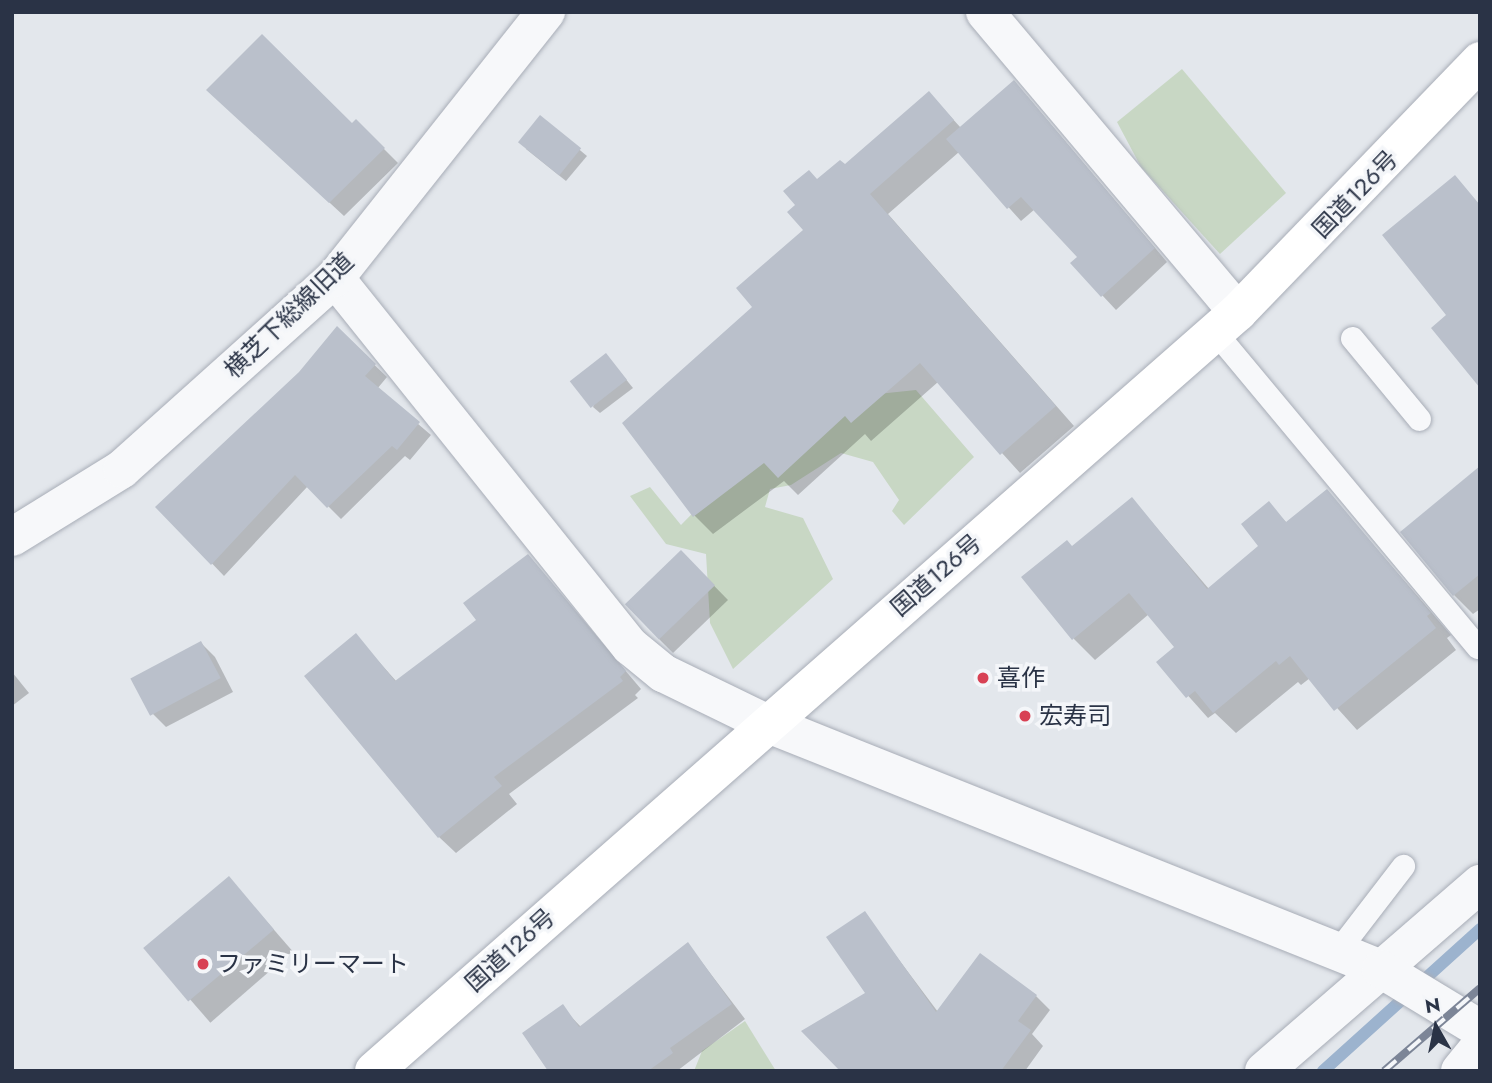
<!DOCTYPE html>
<meta charset="utf-8">
<style>
body{margin:0}
#map{position:relative;width:1492px;height:1083px;overflow:hidden;background:#e3e7ec;font-family:Jost,"Noto Sans JP",sans-serif}
div>[style]{position:absolute}
.green>*{inset:0;background:#c8d7c4}
.shadow>*{inset:0;background:#0003;transform-origin:0 0}
.stream>*{height:12px;margin:-6px;padding:0 6px;transform-origin:6px;border-radius:6px;background:#9cb3ce}
.building>*{inset:0;background:#bac0cb;transform-origin:0 0}
.roads{filter:drop-shadow(0 0 2px #a8adb7) drop-shadow(0 0 2px #a8adb7)}
.service>*{height:23px;margin:-11.5px;padding:0 11.5px;transform-origin:11.5px;border-radius:11.5px;background:#f7f8fa}
.minor>*{height:38px;margin:-19px;padding:0 19px;transform-origin:19px;border-radius:19px;background:#f7f8fa}
.tertiary>*{height:38px;margin:-19px;padding:0 19px;transform-origin:19px;border-radius:19px;background:#f7f8fa}
.trunk>*{height:38px;margin:-19px;padding:0 19px;transform-origin:19px;border-radius:19px;background:#fff}
.rail>*{height:8px;margin-top:-4px;transform-origin:0;background:repeating-linear-gradient(90deg,#f4f6f9 0 16px,#7c8597 0 32px);box-sizing:border-box;border-block:2px solid #7c8597}
.dots>*{width:19px;height:19px;translate:-50% -50%;box-sizing:border-box;border:4px solid #f4f6f9;border-radius:50%}
span{translate:-50% -50%;white-space:nowrap;text-align:center;line-height:1.15;-webkit-text-stroke:7px #f4f6f9;paint-order:stroke}
.street-label{font-size:24px;color:#2a3346}
.poi-label{font-size:24px;color:#2a3346}
.left{translate:0 -50%;text-align:left}
.frame{position:absolute;inset:0;border:14px solid #2a3346;pointer-events:none}
.north{position:absolute;left:1401px;top:992px;width:70px;height:70px;-webkit-text-stroke:5px #f4f6f9;paint-order:stroke;rotate:351deg;font-size:19px;font-weight:700;line-height:28px;text-align:center;color:#2a3346}
.north::after{content:'';display:block;margin:auto;width:24px;height:32px;background:#2a3346;clip-path:polygon(50% 0,100% 100%,50% 72%,0 100%)}
</style>
<div id="map">
<div class="green">
<i style="clip-path:polygon(1182px 69px,1286px 193px,1220px 254px,1141px 167px,1117px 122px)"></i>
<i style="clip-path:polygon(916px 390px,974px 457px,904px 525px,892px 511px,899px 500px,873px 462px,841px 453px,791px 485px,770px 489px,765px 507px,803px 518px,833px 579px,733px 669px,710px 623px,706px 554px,666px 544px,630px 496px,650px 487px,681px 525px,740px 465px,849px 397px)"></i>
<i style="clip-path:polygon(745px 1021px,776px 1071px,694px 1071px,702px 1051px)"></i>
</div>
<div class="shadow">
<i style="clip-path:polygon(929px 93px,961px 128px,1027px 96px,1167px 262px,1116px 310px,1073px 264px,1080px 257px,1035px 209px,1021px 221px,959px 152px,888px 214px,1074px 426px,1020px 473px,938px 382px,871px 441px,865px 434px,798px 495px,784px 481px,713px 534px,694px 515px,754px 307px,805px 230px,818px 181px,845px 167px)"></i>
<i style="clip-path:polygon(223px 104px,352px 125px,356px 121px,398px 163px,344px 216px)"></i>
<i style="clip-path:polygon(540px 117px,587px 156px,566px 181px,526px 149px)"></i>
<i style="clip-path:polygon(337px 329px,387px 377px,377px 389px,431px 435px,410px 460px,405px 456px,341px 519px,308px 486px,224px 576px,158px 507px,301px 373px)"></i>
<i style="clip-path:polygon(612px 362px,633px 388px,600px 413px,593px 407px)"></i>
<i style="clip-path:polygon(1480px 469px,1480px 609px,1473px 614px,1454px 595px)"></i>
<i style="clip-path:polygon(1327px 491px,1451px 635px,1447px 638px,1456px 650px,1357px 730px,1310px 678px,1301px 685px,1298px 682px,1236px 733px,1215px 713px,1208px 718px,1158px 662px,1177px 648px,1149px 614px,1095px 660px,1074px 639px,1073px 548px,1132px 499px,1209px 589px,1261px 546px,1268px 504px,1287px 523px)"></i>
<i style="clip-path:polygon(681px 552px,728px 600px,673px 653px,659px 639px)"></i>
<i style="clip-path:polygon(528px 556px,641px 689px,635px 695px,638px 698px,509px 794px,517px 804px,456px 853px,439px 837px,356px 636px,397px 682px,478px 620px)"></i>
<i style="clip-path:polygon(201px 643px,215px 657px,233px 692px,166px 727px,152px 713px)"></i>
<i style="clip-path:polygon(12px 672px,29px 693px,12px 706px)"></i>
<i style="left:229px;top:878px;width:97px;height:109px;rotate:49deg"></i>
<i style="clip-path:polygon(864px 913px,938px 1012px,1036px 996px,1050px 1010px,1032px 1034px,1043px 1046px,1025px 1071px,850px 1071px,868px 993px)"></i>
<i style="clip-path:polygon(688px 944px,745px 1019px,677px 1071px,550px 1071px,562px 1007px,581px 1027px)"></i>
</div>
<div class="stream">
<i style="left:1323px;top:1071px;width:212px;rotate:-42.1deg"></i>
</div>
<div class="building">
<i style="clip-path:polygon(262px 34px,352px 123px,356px 119px,385px 148px,329px 203px,206px 90px)"></i>
<i style="clip-path:polygon(1014px 80px,1155px 248px,1101px 297px,1070px 263px,1077px 257px,1021px 197px,1007px 209px,946px 139px)"></i>
<i style="clip-path:polygon(929px 91px,954px 120px,870px 194px,1056px 406px,1000px 455px,920px 363px,851px 423px,845px 416px,778px 478px,764px 463px,693px 517px,622px 423px,752px 307px,736px 288px,803px 230px,787px 212px,795px 205px,783px 191px,809px 170px,817px 179px,840px 160px,845px 164px)"></i>
<i style="left:540px;top:115px;width:53px;height:35px;rotate:39deg"></i>
<i style="clip-path:polygon(1455px 175px,1480px 205px,1480px 388px,1431px 328px,1446px 315px,1382px 235px)"></i>
<i style="clip-path:polygon(337px 326px,376px 364px,365px 376px,420px 422px,397px 450px,392px 446px,327px 508px,295px 475px,211px 565px,155px 507px,299px 372px)"></i>
<i style="left:606px;top:353px;width:34px;height:46px;rotate:52deg"></i>
<i style="clip-path:polygon(1480px 466px,1480px 574px,1453px 596px,1400px 532px)"></i>
<i style="clip-path:polygon(1327px 489px,1431px 613px,1427px 616px,1436px 628px,1334px 711px,1290px 656px,1279px 665px,1276px 661px,1213px 713px,1195px 691px,1186px 698px,1156px 662px,1174px 647px,1129px 593px,1072px 640px,1021px 577px,1067px 540px,1072px 546px,1132px 497px,1207px 589px,1258px 546px,1241px 524px,1269px 501px,1286px 522px)"></i>
<i style="left:681px;top:550px;width:49px;height:78px;rotate:46deg"></i>
<i style="clip-path:polygon(528px 554px,626px 671px,620px 677px,623px 681px,494px 777px,502px 786px,438px 838px,304px 676px,356px 633px,395px 681px,476px 620px,463px 603px)"></i>
<i style="left:201px;top:641px;width:42px;height:80px;rotate:62deg"></i>
<i style="left:229px;top:876px;width:70px;height:112px;rotate:50deg"></i>
<i style="clip-path:polygon(865px 911px,936px 1012px,980px 953px,1037px 995px,1018px 1021px,1031px 1030px,1001px 1071px,840px 1071px,801px 1031px,865px 993px,826px 937px)"></i>
<i style="clip-path:polygon(688px 942px,732px 1004px,670px 1048px,673px 1053px,648px 1071px,548px 1071px,522px 1033px,563px 1004px,579px 1027px)"></i>
</div>
<div class="roads">
<div class="service">
<i style="left:1215px;top:332px;width:410px;rotate:50.2deg"></i>
<i style="left:1352px;top:338px;width:105px;rotate:50.4deg"></i>
<i style="left:1336px;top:953px;width:110px;rotate:-52.4deg"></i>
</div>
<div class="minor">
<i style="left:985px;top:12px;width:392px;rotate:49.9deg"></i>
<i style="left:335px;top:278px;width:472px;rotate:51.3deg"></i>
<i style="left:630px;top:646px;width:43px;rotate:39.3deg"></i>
<i style="left:663px;top:673px;width:114px;rotate:25.9deg"></i>
<i style="left:12px;top:537px;width:129px;rotate:-31.7deg"></i>
<i style="left:122px;top:469px;width:286px;rotate:-41.9deg"></i>
<i style="left:335px;top:278px;width:340px;rotate:-51.6deg"></i>
<i style="left:1264px;top:1071px;width:286px;rotate:-40.9deg"></i>
<i style="left:1460px;top:1071px;width:32px;rotate:-51deg"></i>
</div>
<div class="tertiary">
<i style="left:766px;top:723px;width:662px;rotate:21.8deg"></i>
<i style="left:1381px;top:969px;width:116px;rotate:31.2deg"></i>
</div>
<div class="trunk">
<i style="left:374px;top:1071px;width:1150px;rotate:-41.3deg"></i>
<i style="left:1238px;top:312px;width:349px;rotate:-46deg"></i>
</div>
</div>
<div class="rail">
<i style="left:1384px;top:1071px;width:127px;rotate:-40.8deg"></i>
</div>
<div class="dots">
<i style="left:983px;top:678px;background:#d84154"></i>
<i style="left:1025px;top:716px;background:#d84154"></i>
<i style="left:203px;top:964px;background:#d84154"></i>
</div>
<div class="street-label">
<span style="left:1355px;top:194px;rotate:-46deg">国道126号</span>
<span style="left:289px;top:315px;rotate:-44deg">横芝下総線旧道</span>
<span style="left:936px;top:575px;rotate:-41deg">国道126号</span>
<span style="left:510px;top:950px;rotate:-42deg">国道126号</span>
</div>
<div class="poi-label">
<span class="left" style="left:997px;top:678px">喜作</span>
<span class="left" style="left:1039px;top:716px">宏寿司</span>
<span class="left" style="left:217px;top:964px">ファミリーマート</span>
</div>
<div class="frame"></div>
<div class="north">N</div>
</div>
